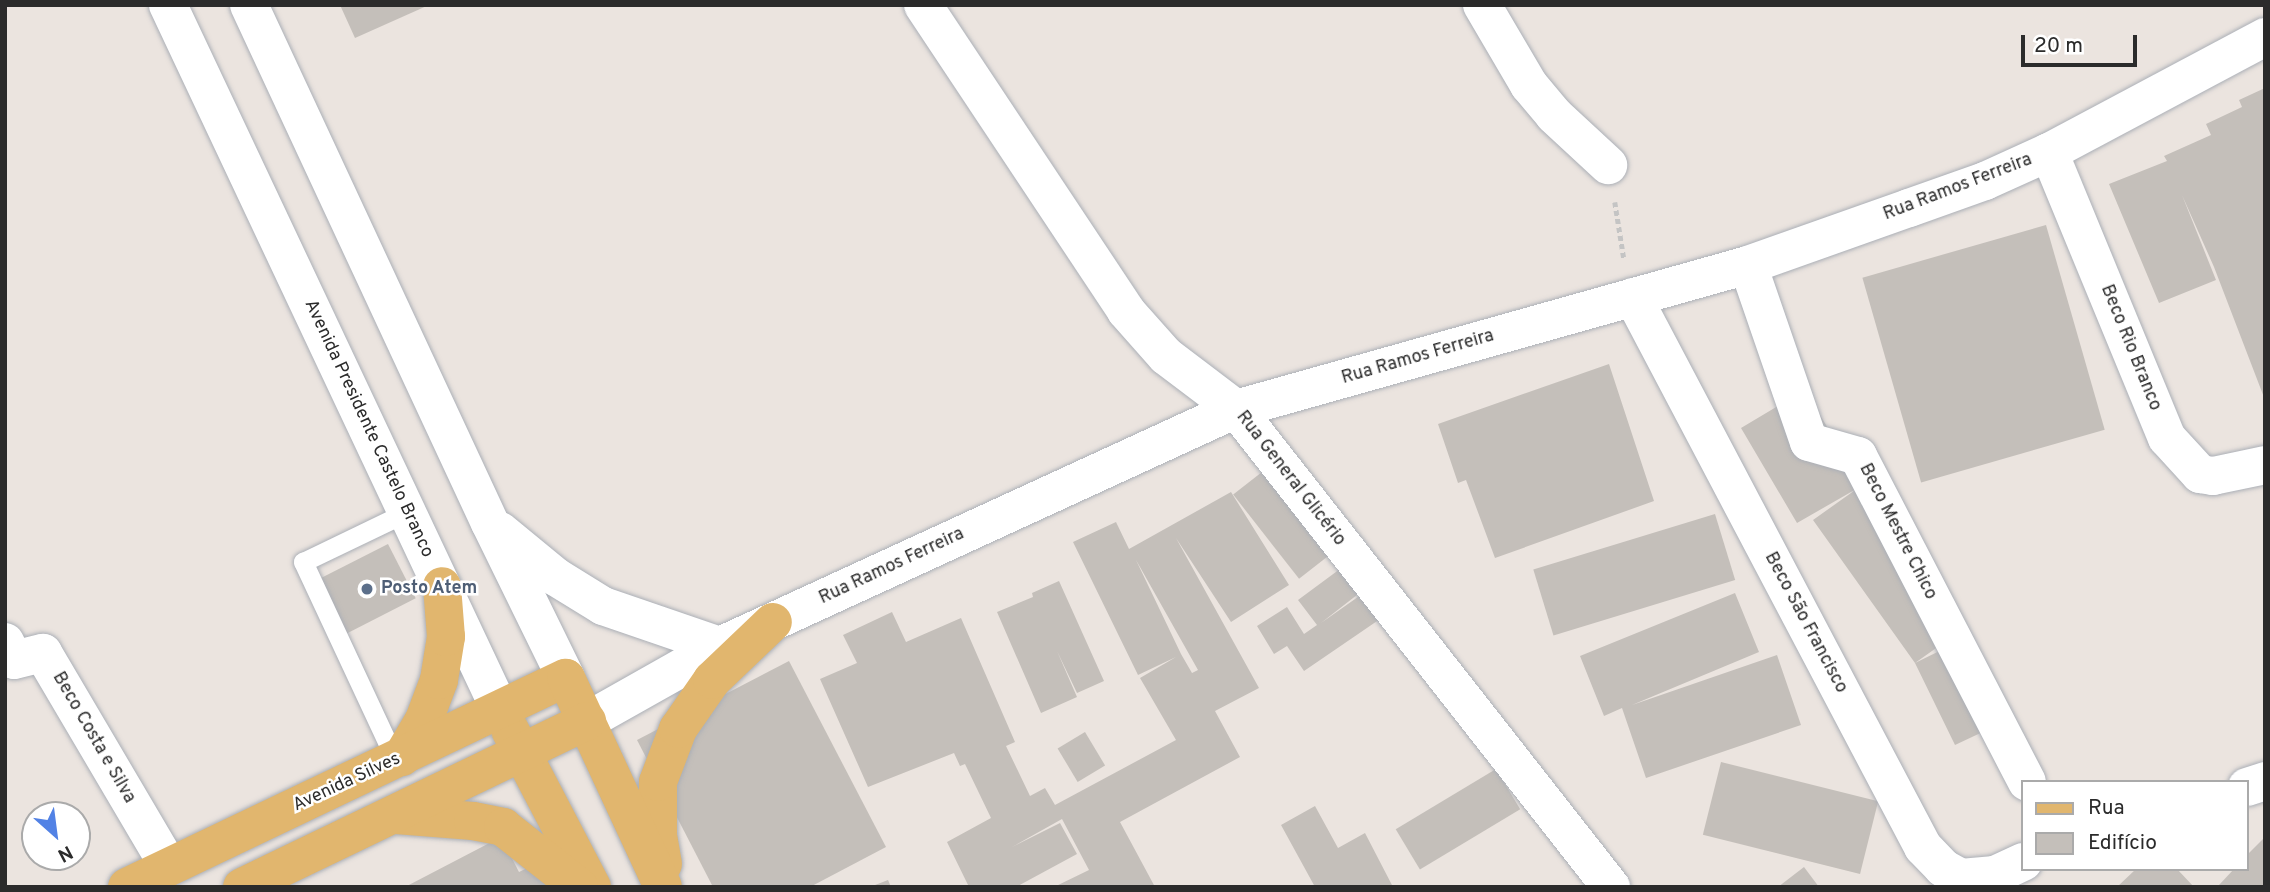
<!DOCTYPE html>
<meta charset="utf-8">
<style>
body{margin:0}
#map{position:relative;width:2270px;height:892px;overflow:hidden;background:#ebe4df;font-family:Overpass,sans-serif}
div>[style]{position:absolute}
.building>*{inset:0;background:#c4bfba;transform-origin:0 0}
.path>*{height:4.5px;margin-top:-2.25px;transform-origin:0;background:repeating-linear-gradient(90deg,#c4c4c4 0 5px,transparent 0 8.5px)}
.roads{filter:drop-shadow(0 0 2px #abafb6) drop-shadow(0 0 2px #abafb6)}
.lane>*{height:19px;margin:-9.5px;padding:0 9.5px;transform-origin:9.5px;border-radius:9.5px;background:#fff}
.street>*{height:38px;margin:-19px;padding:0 19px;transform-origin:19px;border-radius:19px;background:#fff}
.secondary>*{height:38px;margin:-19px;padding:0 19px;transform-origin:19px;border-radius:19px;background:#fff}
.primary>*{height:38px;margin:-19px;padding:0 19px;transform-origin:19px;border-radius:19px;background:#e1b66e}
.dots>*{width:19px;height:19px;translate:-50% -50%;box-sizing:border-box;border:4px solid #fff;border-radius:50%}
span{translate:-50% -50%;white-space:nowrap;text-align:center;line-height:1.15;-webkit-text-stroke:5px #fff;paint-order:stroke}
.street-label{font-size:18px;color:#2b2b2b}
.service-label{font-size:18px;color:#4e5e75;font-weight:700}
.left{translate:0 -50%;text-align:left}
.frame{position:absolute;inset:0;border:7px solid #2b2b2b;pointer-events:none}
.legend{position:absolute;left:2021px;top:780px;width:228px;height:91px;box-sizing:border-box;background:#fff;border:2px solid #aaa;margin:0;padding:9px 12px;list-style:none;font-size:21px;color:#2b2b2b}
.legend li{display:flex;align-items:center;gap:14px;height:35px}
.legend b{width:35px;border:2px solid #aaa}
.north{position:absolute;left:21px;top:801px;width:70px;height:70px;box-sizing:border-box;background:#fff;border:2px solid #aaa;border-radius:50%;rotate:152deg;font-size:19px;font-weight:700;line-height:28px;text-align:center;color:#2b2b2b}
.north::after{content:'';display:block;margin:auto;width:24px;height:32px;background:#5282e5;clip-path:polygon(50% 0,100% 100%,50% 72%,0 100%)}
.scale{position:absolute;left:2021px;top:35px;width:116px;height:32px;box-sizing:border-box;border:4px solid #2b2b2b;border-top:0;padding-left:9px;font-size:21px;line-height:24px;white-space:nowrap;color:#2b2b2b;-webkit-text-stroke:5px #fff;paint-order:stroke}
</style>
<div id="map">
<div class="building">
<i style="clip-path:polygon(340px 5px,429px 5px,355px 38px)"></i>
<i style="clip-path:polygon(2265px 88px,2265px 400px,2214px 267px,2182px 195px,2216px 280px,2159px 303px,2109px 184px,2167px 161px,2164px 156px,2211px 135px,2206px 124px,2242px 107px,2239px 100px)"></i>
<i style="left:2046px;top:225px;width:213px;height:191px;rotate:74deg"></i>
<i style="clip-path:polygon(1609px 364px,1654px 501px,1495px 558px,1466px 480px,1458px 483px,1438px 424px)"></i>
<i style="clip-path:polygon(1805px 390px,1862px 485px,1963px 629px,1915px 663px,1966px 638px,2006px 721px,1955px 745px,1915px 663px,1813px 520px,1858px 488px,1797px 523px,1741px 428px)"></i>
<i style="left:1271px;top:465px;width:107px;height:48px;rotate:52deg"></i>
<i style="clip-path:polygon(evenodd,1231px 492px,1289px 585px,1231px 622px,1176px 538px,1259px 688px,1215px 711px,1240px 757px,1120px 822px,1155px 887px,1054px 887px,1089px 870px,1062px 819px,1012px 847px,1060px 823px,1077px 854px,1016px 887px,969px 887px,947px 842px,991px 818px,965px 764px,960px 766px,954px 753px,868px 787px,820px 679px,857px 663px,843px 635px,892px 612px,906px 642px,961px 618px,1015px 742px,1006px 746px,1030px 796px,1045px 788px,1055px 805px,1176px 740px,1140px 678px,1176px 657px,1138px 675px,1073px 542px,1116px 522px,1129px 549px,1231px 492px,1136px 560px,1198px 670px,1192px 673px,1181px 654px,1136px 560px)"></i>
<i style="left:1715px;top:514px;width:69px;height:190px;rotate:73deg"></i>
<i style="left:388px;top:544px;width:61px;height:79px;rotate:63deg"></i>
<i style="clip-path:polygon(1344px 566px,1362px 591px,1321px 623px,1365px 592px,1383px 617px,1304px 671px,1287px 646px,1274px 654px,1257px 626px,1287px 607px,1304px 634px,1317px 625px,1298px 600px)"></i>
<i style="clip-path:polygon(1059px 581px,1104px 681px,1077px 693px,1057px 651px,1077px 697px,1041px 713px,997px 612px,1033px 597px,1032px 593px)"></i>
<i style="clip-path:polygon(1735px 593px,1759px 652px,1632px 705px,1777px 655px,1801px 725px,1646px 778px,1622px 708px,1604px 716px,1580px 656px)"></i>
<i style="clip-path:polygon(789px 661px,886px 847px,810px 887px,713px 887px,637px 740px)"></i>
<i style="left:1085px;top:732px;width:39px;height:32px;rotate:59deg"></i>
<i style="left:1721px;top:762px;width:162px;height:75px;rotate:14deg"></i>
<i style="left:1496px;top:769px;width:47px;height:117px;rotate:59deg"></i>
<i style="clip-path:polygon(1315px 806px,1338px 848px,1365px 833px,1393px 887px,1315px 887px,1281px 825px)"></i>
<i style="clip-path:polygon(501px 837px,519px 872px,544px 860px,558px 887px,405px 887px)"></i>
<i style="clip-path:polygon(2265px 837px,2265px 887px,2222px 887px,2219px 885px,2234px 869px,2247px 869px,2247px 855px)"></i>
<i style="clip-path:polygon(1804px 867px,1819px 887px,1778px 887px)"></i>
<i style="clip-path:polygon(2136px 869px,2177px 869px,2194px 887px,2117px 887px)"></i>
<i style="clip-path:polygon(888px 880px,891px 887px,870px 887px)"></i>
</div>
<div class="path">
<i style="left:1615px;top:202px;width:58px;rotate:81deg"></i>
</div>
<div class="roads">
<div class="lane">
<i style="left:396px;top:761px;width:220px;rotate:-115deg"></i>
<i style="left:303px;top:562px;width:115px;rotate:-25.7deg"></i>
</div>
<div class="street">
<i style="left:923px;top:5px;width:367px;rotate:56.4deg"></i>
<i style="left:1126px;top:311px;width:60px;rotate:48.4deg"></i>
<i style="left:1166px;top:356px;width:88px;rotate:37.1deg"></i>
<i style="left:1236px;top:409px;width:608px;rotate:51.89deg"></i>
<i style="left:1482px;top:5px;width:93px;rotate:59.6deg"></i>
<i style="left:1529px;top:85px;width:39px;rotate:50deg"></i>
<i style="left:1554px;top:115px;width:74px;rotate:42.8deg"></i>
<i style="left:2049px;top:152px;width:309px;rotate:67.6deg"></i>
<i style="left:2167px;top:438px;width:49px;rotate:47.5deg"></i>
<i style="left:2200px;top:474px;width:13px;rotate:9deg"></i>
<i style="left:2213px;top:476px;width:53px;rotate:-11.9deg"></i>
<i style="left:1748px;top:265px;width:187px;rotate:71deg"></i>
<i style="left:1809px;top:442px;width:51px;rotate:15.9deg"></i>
<i style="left:1858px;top:456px;width:367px;rotate:62.6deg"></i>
<i style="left:1633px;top:297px;width:622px;rotate:62.2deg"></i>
<i style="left:1923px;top:847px;width:29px;rotate:46deg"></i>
<i style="left:1943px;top:868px;width:21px;rotate:29deg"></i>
<i style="left:1961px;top:878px;width:34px;rotate:-5deg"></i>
<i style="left:1995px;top:875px;width:31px;rotate:-25deg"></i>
<i style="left:5px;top:642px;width:20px;rotate:63deg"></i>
<i style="left:14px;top:660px;width:30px;rotate:-14deg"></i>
<i style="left:43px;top:653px;width:248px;rotate:59.5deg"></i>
<i style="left:2247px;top:787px;width:19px;rotate:-18deg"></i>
</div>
<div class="secondary">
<i style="left:168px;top:5px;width:779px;rotate:64.78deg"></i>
<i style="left:249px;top:5px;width:571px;rotate:65.05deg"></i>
<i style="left:490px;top:523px;width:173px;rotate:63.9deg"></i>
<i style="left:500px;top:531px;width:72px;rotate:39.4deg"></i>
<i style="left:556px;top:577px;width:55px;rotate:31.7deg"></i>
<i style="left:603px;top:606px;width:124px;rotate:18.9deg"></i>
<i style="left:587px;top:721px;width:153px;rotate:-29.4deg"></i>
<i style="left:720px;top:646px;width:568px;rotate:-24.67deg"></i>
<i style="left:1236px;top:409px;width:532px;rotate:-15.71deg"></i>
<i style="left:1748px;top:265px;width:171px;rotate:-19.5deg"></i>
<i style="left:1909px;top:208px;width:81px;rotate:-19.6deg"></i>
<i style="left:1985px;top:181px;width:70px;rotate:-24.4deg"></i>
<i style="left:2049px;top:152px;width:245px;rotate:-28deg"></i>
</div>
<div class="primary">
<i style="left:510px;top:730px;width:177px;rotate:62.4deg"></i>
<i style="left:402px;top:757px;width:43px;rotate:-59.3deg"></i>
<i style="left:424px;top:720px;width:43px;rotate:-69.4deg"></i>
<i style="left:439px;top:680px;width:44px;rotate:-80.8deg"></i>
<i style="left:446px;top:637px;width:51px;rotate:-94.5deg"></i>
<i style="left:396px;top:815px;width:77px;rotate:4.5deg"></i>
<i style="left:473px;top:821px;width:31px;rotate:11deg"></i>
<i style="left:503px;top:827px;width:97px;rotate:38.3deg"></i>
<i style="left:663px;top:864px;width:27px;rotate:-100deg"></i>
<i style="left:658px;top:837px;width:55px;rotate:-90deg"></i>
<i style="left:658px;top:782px;width:57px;rotate:-69.3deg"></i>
<i style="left:678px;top:729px;width:60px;rotate:-55.2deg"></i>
<i style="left:712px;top:680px;width:84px;rotate:-43.6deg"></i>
<i style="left:127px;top:887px;width:486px;rotate:-25.5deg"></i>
<i style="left:566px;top:678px;width:230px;rotate:65.1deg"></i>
<i style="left:242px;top:887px;width:383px;rotate:-25.7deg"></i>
</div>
</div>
<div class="dots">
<i style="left:367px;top:589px;background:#5c6f8a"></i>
</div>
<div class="street-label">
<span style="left:1958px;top:188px;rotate:-21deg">Rua Ramos Ferreira</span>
<span style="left:2130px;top:348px;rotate:68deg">Beco Rio Branco</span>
<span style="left:1418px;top:358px;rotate:-16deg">Rua Ramos Ferreira</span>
<span style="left:368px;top:429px;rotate:65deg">Avenida Presidente Castelo Branco</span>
<span style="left:1290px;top:479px;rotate:52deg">Rua General Glicério</span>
<span style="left:1897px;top:532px;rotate:63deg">Beco Mestre Chico</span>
<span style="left:892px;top:567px;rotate:-25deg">Rua Ramos Ferreira</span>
<span style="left:1805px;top:623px;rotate:62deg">Beco São Francisco</span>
<span style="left:93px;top:738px;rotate:60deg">Beco Costa e Silva</span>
<span style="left:347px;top:783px;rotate:-25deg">Avenida Silves</span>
</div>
<div class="service-label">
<span class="left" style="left:381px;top:589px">Posto Atem</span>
</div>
<div class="frame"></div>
<ul class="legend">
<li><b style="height:9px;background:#e1b66e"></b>Rua</li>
<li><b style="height:19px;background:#c4bfba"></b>Edifício</li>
</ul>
<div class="north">N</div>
<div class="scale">20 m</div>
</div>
